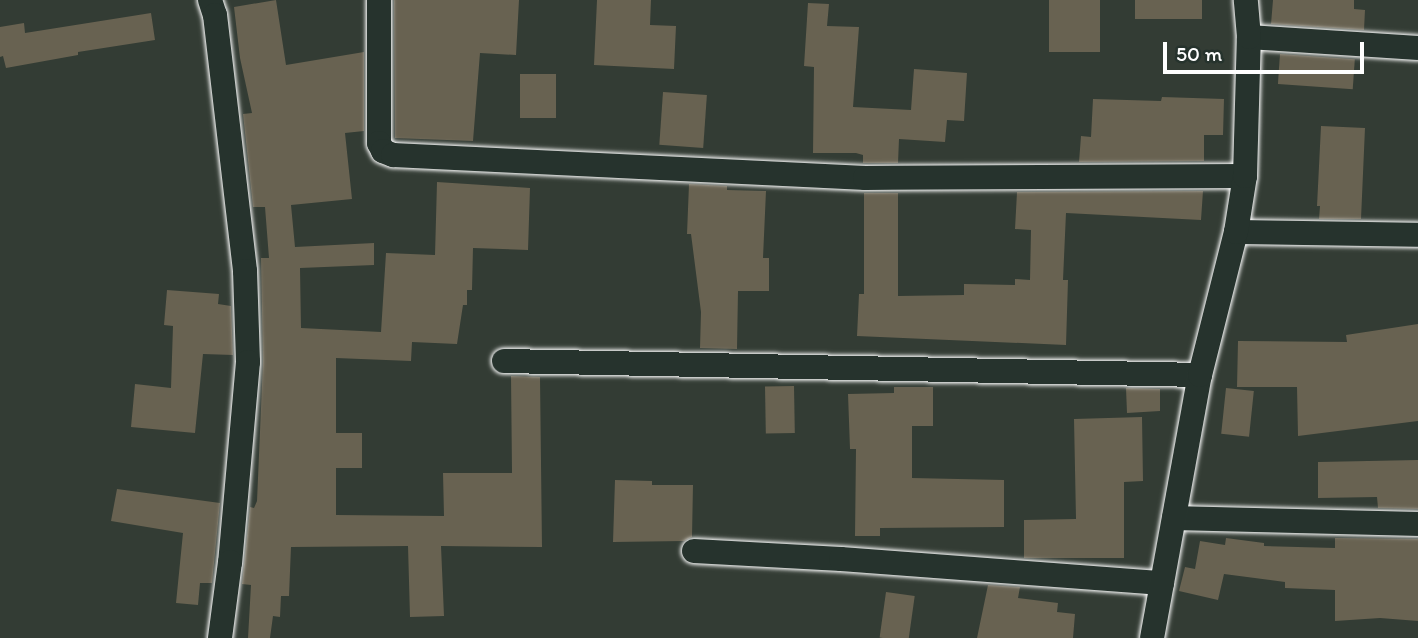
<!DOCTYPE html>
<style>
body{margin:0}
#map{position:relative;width:1418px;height:638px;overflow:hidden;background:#333c34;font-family:Itim,sans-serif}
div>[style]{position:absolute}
.building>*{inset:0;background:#686251;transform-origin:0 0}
.roads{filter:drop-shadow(0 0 2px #fff) drop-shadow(0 0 2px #fff)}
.street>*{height:24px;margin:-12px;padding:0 12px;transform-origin:12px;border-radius:12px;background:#26332d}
span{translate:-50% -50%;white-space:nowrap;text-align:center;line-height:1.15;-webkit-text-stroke:5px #26332d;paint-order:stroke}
.scale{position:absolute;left:1163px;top:42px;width:201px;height:32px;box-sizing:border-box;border:4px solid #fff;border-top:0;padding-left:9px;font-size:21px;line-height:24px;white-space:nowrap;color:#fff;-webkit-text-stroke:5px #26332d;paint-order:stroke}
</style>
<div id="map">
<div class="building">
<i style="clip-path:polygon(276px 0,286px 65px,364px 52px,364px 131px,345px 133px,352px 199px,291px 205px,295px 247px,374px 243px,374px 265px,300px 268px,301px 328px,381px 332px,386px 253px,435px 255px,437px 182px,530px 188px,528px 250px,473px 248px,472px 290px,467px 290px,467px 305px,463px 305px,457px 344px,412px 342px,411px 361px,336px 358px,336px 433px,362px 433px,362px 468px,336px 468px,336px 515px,444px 516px,443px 473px,512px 473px,511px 376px,540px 377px,542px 547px,441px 546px,444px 616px,410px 617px,408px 546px,291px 547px,289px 596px,281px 596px,280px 617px,273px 616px,270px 638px,248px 638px,251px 585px,242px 584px,250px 507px,254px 508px,257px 501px,263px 362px,261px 258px,269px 258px,265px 207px,253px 207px,243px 114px,252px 113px,240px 58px,234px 7px)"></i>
<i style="clip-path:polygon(394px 0,519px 0,516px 55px,480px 53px,473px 141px,395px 138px)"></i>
<i style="clip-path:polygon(597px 0,651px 0,650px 25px,676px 26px,674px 69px,594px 65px)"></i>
<i style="left:1049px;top:0;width:51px;height:52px"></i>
<i style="left:1135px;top:0;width:67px;height:19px"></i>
<i style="clip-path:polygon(1273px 0,1354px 0,1354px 9px,1365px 10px,1364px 30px,1271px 24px)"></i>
<i style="clip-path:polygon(808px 3px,829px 4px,827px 26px,859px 27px,853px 107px,911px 110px,914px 69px,967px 73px,964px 121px,947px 120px,945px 142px,899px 139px,898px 163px,863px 163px,863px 155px,856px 153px,813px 153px,814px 67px,804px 66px)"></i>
<i style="clip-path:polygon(151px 13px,155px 40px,78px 52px,78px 55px,6px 68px,3px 56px,0 57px,0 27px,24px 23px,25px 33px)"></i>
<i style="left:1280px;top:54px;width:75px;height:30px;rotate:4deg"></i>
<i style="left:520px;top:74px;width:36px;height:44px"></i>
<i style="left:663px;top:92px;width:44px;height:53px;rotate:4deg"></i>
<i style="clip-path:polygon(1162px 97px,1224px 99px,1223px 135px,1204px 135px,1204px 161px,1079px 162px,1081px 136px,1091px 137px,1093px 99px,1161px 101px)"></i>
<i style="clip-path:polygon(1321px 126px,1365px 128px,1361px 219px,1319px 219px,1320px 206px,1317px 206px)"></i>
<i style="clip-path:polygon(689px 184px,727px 186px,727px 190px,766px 191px,763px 258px,769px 258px,769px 291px,738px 291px,737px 349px,700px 348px,701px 312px,691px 234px,687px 234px)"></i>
<i style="clip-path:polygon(1203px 191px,1201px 220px,1066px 213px,1063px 280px,1068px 280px,1066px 345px,857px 336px,859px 294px,864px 294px,864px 193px,898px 193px,898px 296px,964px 295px,964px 284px,1015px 285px,1015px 279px,1030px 280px,1031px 230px,1015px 229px,1017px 192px)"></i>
<i style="clip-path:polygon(167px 290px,219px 294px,218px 304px,231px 306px,233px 355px,203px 354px,195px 433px,131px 427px,135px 384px,171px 388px,173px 326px,164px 325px)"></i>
<i style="clip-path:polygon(1418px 324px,1418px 421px,1298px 436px,1297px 387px,1237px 387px,1238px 341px,1347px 342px,1346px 335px)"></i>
<i style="left:794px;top:386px;width:47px;height:29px;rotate:89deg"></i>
<i style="clip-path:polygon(894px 387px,933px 387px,933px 426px,912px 426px,912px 478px,1004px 480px,1004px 527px,880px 528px,880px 536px,855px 536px,856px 449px,850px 449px,848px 394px,894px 393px)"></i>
<i style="clip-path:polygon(1126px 388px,1160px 389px,1160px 411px,1127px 413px)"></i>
<i style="left:1226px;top:388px;width:28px;height:46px;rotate:6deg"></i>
<i style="clip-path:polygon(1142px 417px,1143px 481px,1124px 482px,1124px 558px,1024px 558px,1024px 520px,1076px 519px,1074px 419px)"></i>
<i style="clip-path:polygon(1418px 460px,1418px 509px,1378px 508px,1377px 497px,1318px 498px,1318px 462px)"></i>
<i style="clip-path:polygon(615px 480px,652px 481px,652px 485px,693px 485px,692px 537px,684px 541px,613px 542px)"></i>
<i style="clip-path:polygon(117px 489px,220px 503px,212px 583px,200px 583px,198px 605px,176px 603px,183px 533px,111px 521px)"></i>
<i style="clip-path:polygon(1226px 538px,1264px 543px,1264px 546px,1335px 548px,1335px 538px,1418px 539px,1418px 621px,1380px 618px,1335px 621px,1335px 590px,1285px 588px,1285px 582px,1224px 574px,1218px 600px,1179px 591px,1185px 567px,1195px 569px,1200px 541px,1225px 545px)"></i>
<i style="clip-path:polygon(988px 585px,1020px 587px,1018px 598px,1058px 603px,1057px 612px,1075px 614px,1073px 638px,977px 638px)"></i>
<i style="left:886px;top:592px;width:29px;height:46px;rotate:8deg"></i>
</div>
<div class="roads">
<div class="street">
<i style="left:210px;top:0;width:16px;rotate:72deg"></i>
<i style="left:215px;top:15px;width:258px;rotate:83.3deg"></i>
<i style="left:245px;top:271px;width:91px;rotate:88.1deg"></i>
<i style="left:248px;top:362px;width:201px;rotate:95.1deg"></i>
<i style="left:230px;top:562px;width:77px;rotate:97.5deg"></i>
<i style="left:379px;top:0;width:143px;rotate:90deg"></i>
<i style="left:379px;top:143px;width:9px;rotate:63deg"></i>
<i style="left:383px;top:151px;width:11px;rotate:22deg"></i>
<i style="left:393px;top:155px;width:473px;rotate:2.8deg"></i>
<i style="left:865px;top:178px;width:380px;rotate:-0.3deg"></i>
<i style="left:1249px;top:37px;width:169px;rotate:3.7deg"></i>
<i style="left:1236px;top:232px;width:182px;rotate:0.9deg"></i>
<i style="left:504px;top:361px;width:696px;rotate:1.15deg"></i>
<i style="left:1174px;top:518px;width:244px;rotate:1.4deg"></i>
<i style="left:694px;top:551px;width:147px;rotate:3.1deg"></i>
<i style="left:841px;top:559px;width:322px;rotate:4.3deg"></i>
<i style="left:1152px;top:638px;width:267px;rotate:-79.7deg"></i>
<i style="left:1200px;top:375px;width:147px;rotate:-75.9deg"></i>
<i style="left:1236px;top:232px;width:57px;rotate:-80.9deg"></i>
<i style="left:1245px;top:176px;width:139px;rotate:-88.4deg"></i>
<i style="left:1249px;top:37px;width:37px;rotate:-95deg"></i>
</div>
</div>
<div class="scale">50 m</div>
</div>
